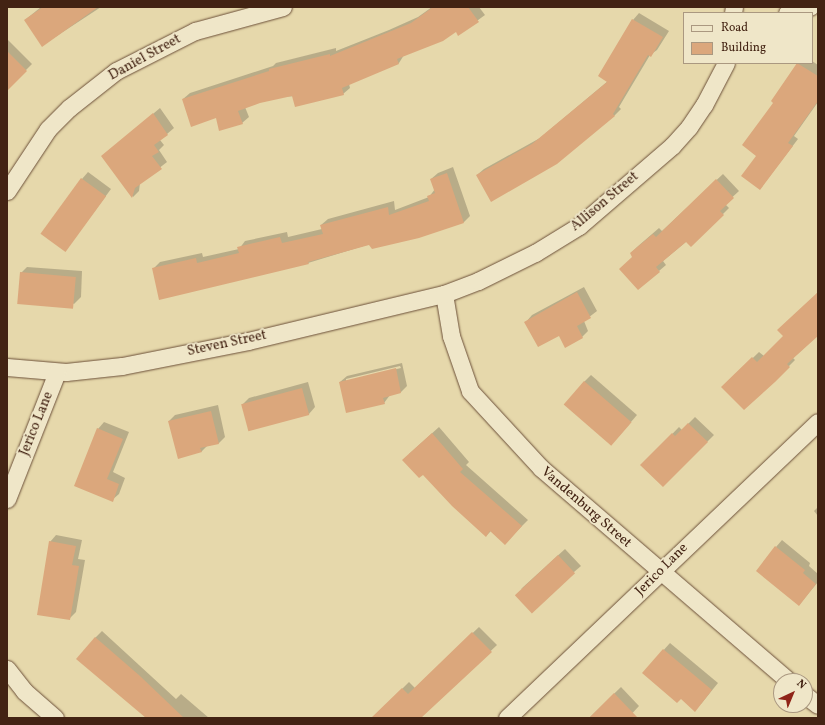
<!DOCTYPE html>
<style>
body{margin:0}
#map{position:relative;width:825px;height:725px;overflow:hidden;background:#e6d8ab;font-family:Vollkorn,serif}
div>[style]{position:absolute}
.shadow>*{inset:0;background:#0003}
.building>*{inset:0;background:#dba77c;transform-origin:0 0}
.roads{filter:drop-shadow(0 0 1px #6c5039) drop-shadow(0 0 1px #6c5039)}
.street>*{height:17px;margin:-8.5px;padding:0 8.5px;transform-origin:8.5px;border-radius:8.5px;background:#efe6c8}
span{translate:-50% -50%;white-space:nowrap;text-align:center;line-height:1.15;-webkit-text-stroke:3.5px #efe6c8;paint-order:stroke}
.street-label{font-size:14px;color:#432313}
.frame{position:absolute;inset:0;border:8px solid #432313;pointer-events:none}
.legend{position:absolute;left:683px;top:12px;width:130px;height:52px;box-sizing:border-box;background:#efe6c8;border:1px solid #aa9880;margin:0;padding:5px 7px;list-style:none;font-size:12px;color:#432313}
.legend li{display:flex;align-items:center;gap:8px;height:20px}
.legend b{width:20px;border:1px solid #aa9880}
.north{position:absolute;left:773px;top:673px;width:40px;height:40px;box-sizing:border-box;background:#efe6c8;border:1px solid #aa9880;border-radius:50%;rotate:44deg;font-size:11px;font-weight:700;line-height:16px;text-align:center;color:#432313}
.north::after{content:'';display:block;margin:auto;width:14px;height:18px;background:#8f2418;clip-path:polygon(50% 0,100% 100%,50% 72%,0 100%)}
</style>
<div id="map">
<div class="shadow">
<i style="clip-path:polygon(41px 7px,101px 7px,43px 45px,25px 20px)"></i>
<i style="clip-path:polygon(432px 7px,479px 7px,485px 15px,459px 34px,456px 30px,404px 55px,399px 63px,349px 84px,350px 88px,343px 94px,276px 97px,245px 107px,249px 117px,242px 123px,217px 117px,183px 99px,190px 93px,273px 66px,276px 63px,336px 48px,336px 51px,389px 30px,418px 17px)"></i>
<i style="clip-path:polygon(639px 13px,669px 31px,657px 50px,650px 55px,619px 107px,621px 109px,614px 116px,477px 175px,484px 169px,540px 138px,608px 81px,633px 20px)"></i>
<i style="clip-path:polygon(7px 39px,32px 64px,7px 89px)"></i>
<i style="clip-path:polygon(812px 61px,818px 65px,818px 102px,794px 136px,798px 139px,760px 189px,757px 156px,774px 103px,772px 101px,798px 63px)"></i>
<i style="clip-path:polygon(160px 108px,174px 128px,160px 140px,164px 145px,159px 150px,167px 162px,140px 183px,139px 191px,133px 197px,103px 156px)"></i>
<i style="clip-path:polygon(453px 167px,470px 216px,464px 222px,370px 244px,308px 263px,153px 269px,160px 262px,202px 253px,203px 257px,239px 249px,245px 241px,287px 232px,288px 237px,322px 229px,321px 225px,328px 219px,394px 201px,395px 210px,429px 197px,435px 189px,431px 179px,438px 173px)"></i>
<i style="clip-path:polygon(88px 172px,111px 189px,65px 251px,82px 179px)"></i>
<i style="clip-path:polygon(723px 174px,739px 191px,725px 204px,729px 208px,691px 246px,687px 241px,663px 261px,666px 265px,659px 271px,633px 257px,631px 253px,637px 247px,659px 228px,662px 231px)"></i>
<i style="clip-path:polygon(27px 267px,82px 271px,81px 297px,74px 304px,21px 273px)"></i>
<i style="clip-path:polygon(584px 287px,597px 311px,584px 321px,588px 331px,582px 337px,559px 335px,526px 322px,532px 315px)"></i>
<i style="clip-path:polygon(818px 292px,818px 335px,793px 358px,795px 360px,789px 366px,723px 387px,759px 352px,764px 356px,784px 336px)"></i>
<i style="clip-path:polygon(evenodd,402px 363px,407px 386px,401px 392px,390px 395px,384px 403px,340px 382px,347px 376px,402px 363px,400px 366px,401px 368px,346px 381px,346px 379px,400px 366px)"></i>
<i style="clip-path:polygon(591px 375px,637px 415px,618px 437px,584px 382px)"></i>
<i style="clip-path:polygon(308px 382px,315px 407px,309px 414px,249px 430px,243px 404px,249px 398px)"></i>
<i style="clip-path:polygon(218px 405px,225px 437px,219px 443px,207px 446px,201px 452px,169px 421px,175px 415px)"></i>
<i style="clip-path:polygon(695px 417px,714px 435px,663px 486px,642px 465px,679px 427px,682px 430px)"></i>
<i style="clip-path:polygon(104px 422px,129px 432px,113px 472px,125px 478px,119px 494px,112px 500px,76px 485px,98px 429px)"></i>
<i style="clip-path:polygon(439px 427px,469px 462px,466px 465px,528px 520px,511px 537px,491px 531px,486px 536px,409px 454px)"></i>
<i style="clip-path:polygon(818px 507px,818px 516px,814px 511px)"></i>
<i style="clip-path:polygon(56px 535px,82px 540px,78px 559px,85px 560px,76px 612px,69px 619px,50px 542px)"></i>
<i style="clip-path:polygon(782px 540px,810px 563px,809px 566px,818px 574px,818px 582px,799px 605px,776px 547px)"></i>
<i style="clip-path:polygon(565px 549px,581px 566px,574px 572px,521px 589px)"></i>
<i style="clip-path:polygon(479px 627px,497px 645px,420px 718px,381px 718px,377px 714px,409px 682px,415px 688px)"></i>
<i style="clip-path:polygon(102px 631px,176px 699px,181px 694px,209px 718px,147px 718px,95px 638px)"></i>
<i style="clip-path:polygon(670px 643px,718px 683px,701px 704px,681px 698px,643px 673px)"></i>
<i style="clip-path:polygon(621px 687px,639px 706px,628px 718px,589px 718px)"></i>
</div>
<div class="building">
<i style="clip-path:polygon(43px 7px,98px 7px,42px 47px,24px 20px)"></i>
<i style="clip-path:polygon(433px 7px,468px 7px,479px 22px,458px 36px,456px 32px,443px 41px,397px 59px,399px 64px,342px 88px,344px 95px,295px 107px,292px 96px,260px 103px,238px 111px,243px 124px,219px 131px,216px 118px,191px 127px,182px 99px,269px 71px,269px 69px,330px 54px,330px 56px,411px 23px)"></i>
<i style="clip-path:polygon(632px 19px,663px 37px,651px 57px,648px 55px,613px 114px,615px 116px,557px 164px,491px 202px,476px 175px,532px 144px,607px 82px,598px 76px)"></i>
<i style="clip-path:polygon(7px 51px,27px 71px,7px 91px)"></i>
<i style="clip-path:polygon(797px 63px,818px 76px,818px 101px,788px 143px,793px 146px,760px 190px,741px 176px,756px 156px,742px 145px,773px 103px,771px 101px)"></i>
<i style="clip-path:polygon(153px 113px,168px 135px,154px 145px,159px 152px,152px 156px,162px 169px,135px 188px,132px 198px,101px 156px)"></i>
<i style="clip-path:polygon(447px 173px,464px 223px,419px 238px,372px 249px,369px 245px,308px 262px,309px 264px,159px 300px,152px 268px,196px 258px,197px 263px,239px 253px,237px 247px,280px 237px,282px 243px,323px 234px,320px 225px,388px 207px,389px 215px,429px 201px,427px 196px,435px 193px,430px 179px)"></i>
<i style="left:81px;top:178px;width:31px;height:69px;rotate:36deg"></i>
<i style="clip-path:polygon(716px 179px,734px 198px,720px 211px,724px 215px,691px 247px,686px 242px,656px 267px,660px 272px,638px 290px,619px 269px,632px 257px,630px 253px,653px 234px,656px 237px)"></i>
<i style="left:20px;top:272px;width:56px;height:32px;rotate:5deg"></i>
<i style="clip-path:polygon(577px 292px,591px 318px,577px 326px,583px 338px,565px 348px,559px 336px,538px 347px,524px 322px)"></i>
<i style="clip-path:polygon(818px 292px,818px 336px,787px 364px,790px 367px,775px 382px,744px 410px,721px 387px,752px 357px,757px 362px,783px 336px,777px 330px)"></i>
<i style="clip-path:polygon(396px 368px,401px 393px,383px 398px,385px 404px,346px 413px,339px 382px)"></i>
<i style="left:584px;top:381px;width:63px;height:31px;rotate:41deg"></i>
<i style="left:302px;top:388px;width:28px;height:63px;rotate:75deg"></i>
<i style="clip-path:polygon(211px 411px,219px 444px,200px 448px,202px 452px,178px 459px,168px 421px)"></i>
<i style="clip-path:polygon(688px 423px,708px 442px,663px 487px,640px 465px,672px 433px,675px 436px)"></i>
<i style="clip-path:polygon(97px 428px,123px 439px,107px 479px,119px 484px,113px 502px,74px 486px)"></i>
<i style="clip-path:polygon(432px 433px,463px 469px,460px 472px,522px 526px,505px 545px,490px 531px,486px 537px,452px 506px,423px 475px,419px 478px,402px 460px)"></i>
<i style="clip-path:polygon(49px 541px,76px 546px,72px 565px,79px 566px,70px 620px,37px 615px)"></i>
<i style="clip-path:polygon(775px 546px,805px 570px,803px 573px,816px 584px,799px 606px,756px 571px)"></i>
<i style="left:558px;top:555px;width:25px;height:59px;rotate:47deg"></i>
<i style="clip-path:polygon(472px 632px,492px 652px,421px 718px,371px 718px,402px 688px,408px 694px)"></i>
<i style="clip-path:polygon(95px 637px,140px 676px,184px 718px,146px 718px,76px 659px)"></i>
<i style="clip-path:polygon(663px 649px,712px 690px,695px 712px,681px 699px,677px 703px,642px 673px)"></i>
<i style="clip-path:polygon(614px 693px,638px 718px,589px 718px)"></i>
</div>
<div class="roads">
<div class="street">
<i style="left:733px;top:13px;width:6px;rotate:-81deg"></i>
<i style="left:787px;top:13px;width:24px;rotate:-15deg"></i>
<i style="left:7px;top:191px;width:74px;rotate:-56.5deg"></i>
<i style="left:48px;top:129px;width:30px;rotate:-45deg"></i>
<i style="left:69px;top:108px;width:60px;rotate:-38.2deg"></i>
<i style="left:116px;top:71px;width:89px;rotate:-26.9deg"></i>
<i style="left:195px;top:31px;width:91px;rotate:-15.3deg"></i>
<i style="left:444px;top:294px;width:43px;rotate:80.5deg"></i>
<i style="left:451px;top:336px;width:58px;rotate:70.9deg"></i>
<i style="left:470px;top:391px;width:105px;rotate:47.3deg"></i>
<i style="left:541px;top:468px;width:327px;rotate:40.7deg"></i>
<i style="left:7px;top:367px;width:59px;rotate:4.8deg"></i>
<i style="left:66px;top:372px;width:56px;rotate:-6.1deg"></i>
<i style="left:122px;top:366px;width:128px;rotate:-11.2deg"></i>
<i style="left:248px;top:341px;width:202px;rotate:-13.5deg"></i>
<i style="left:444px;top:294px;width:36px;rotate:-21deg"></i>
<i style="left:478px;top:281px;width:64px;rotate:-26.2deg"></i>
<i style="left:535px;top:253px;width:52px;rotate:-31.5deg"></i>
<i style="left:579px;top:226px;width:123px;rotate:-40.7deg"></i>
<i style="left:672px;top:146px;width:25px;rotate:-48deg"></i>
<i style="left:689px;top:127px;width:27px;rotate:-56deg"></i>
<i style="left:704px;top:105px;width:47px;rotate:-62.4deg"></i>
<i style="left:7px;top:499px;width:136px;rotate:-68.5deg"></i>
<i style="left:7px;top:669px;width:28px;rotate:52deg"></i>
<i style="left:24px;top:691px;width:41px;rotate:41.1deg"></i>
<i style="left:805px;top:695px;width:16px;rotate:38deg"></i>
<i style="left:507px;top:718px;width:429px;rotate:-43.6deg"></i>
</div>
</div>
<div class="street-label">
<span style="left:145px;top:58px;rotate:-29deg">Daniel Street</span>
<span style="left:605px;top:202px;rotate:-40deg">Allison Street</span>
<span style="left:227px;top:344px;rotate:-12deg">Steven Street</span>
<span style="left:37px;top:424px;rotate:-68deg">Jerico Lane</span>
<span style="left:586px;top:508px;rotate:41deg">Vandenburg Street</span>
<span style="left:662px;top:570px;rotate:-45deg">Jerico Lane</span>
</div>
<div class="frame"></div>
<ul class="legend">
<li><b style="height:5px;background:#efe6c8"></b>Road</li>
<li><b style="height:11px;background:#dba77c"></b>Building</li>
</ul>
<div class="north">N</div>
</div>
